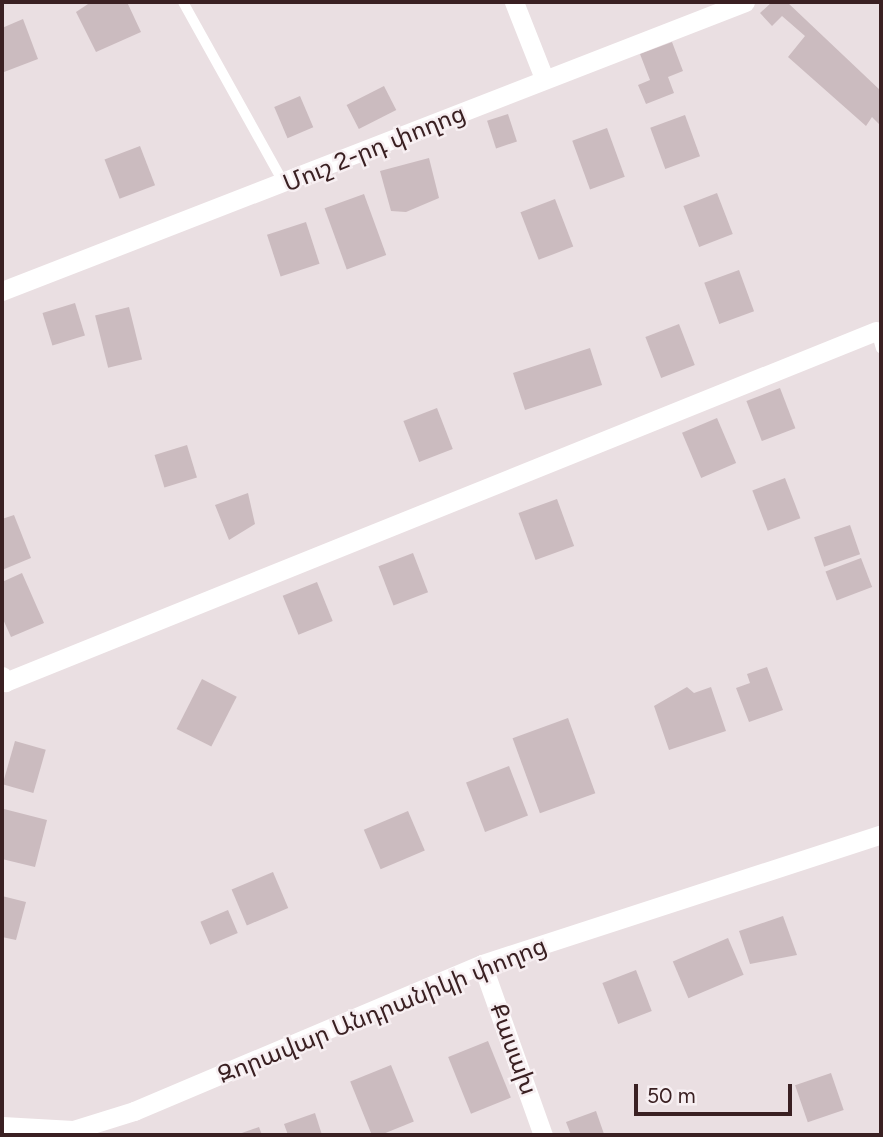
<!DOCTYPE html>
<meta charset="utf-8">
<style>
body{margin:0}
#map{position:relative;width:883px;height:1137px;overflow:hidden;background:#eadfe2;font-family:Figtree,"Noto Sans Armenian",sans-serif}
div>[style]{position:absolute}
.building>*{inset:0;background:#cbbbbf;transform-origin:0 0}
.service>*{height:10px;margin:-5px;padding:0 5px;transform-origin:5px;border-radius:5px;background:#fff}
.minor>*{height:19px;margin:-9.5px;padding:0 9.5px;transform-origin:9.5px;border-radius:9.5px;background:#fff}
span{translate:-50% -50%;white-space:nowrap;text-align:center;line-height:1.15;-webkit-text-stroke:5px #f7eff2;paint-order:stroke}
.street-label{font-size:24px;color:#3a2022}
.frame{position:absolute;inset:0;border:4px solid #3a2022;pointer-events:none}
.scale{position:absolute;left:634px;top:1084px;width:158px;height:32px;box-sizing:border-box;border:4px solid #3a2022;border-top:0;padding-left:9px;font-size:21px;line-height:24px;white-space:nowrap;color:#3a2022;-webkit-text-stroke:5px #f7eff2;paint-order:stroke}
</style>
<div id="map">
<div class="building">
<i style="clip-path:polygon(91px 2px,127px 2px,141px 32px,96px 52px,76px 12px)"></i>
<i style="clip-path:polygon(772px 2px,787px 2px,881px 91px,881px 126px,872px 117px,866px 126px,788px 57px,805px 36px,782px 16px,772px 26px,760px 13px)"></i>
<i style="clip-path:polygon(23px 19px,38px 59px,4px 72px,2px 28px)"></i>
<i style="clip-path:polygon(672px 42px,683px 71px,668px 77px,674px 93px,646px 104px,638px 85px,650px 80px,640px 54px)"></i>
<i style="left:384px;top:86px;width:27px;height:42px;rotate:63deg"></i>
<i style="left:300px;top:96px;width:34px;height:28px;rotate:67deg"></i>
<i style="left:508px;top:114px;width:29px;height:22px;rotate:72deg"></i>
<i style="left:685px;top:115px;width:44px;height:37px;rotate:70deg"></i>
<i style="left:607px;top:128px;width:52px;height:37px;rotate:70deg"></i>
<i style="left:140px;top:146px;width:42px;height:38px;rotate:69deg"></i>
<i style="clip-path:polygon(429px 158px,439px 198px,406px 212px,391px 211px,380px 171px)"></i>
<i style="left:717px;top:193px;width:44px;height:36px;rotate:69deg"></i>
<i style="left:364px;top:194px;width:65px;height:42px;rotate:70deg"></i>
<i style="left:555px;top:199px;width:51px;height:37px;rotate:69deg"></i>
<i style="left:306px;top:222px;width:44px;height:41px;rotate:72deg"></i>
<i style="left:739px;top:270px;width:44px;height:37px;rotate:70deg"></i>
<i style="left:75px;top:303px;width:34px;height:34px;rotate:73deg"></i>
<i style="left:129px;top:307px;width:54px;height:35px;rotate:76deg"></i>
<i style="left:679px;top:324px;width:44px;height:36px;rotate:69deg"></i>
<i style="left:590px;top:348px;width:39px;height:81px;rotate:72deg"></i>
<i style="left:780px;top:388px;width:43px;height:36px;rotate:69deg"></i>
<i style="left:437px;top:408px;width:44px;height:36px;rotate:69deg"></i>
<i style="left:717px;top:418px;width:49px;height:38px;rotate:67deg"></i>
<i style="left:187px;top:445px;width:34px;height:34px;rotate:73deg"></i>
<i style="left:785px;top:478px;width:43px;height:35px;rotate:69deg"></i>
<i style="clip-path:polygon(248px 493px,255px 524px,229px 540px,215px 505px)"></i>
<i style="left:557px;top:499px;width:50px;height:41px;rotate:70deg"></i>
<i style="clip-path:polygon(14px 515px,31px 558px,2px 570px,2px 519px)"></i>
<i style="left:850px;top:525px;width:31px;height:38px;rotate:71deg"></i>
<i style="left:413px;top:553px;width:42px;height:37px;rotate:69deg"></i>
<i style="left:861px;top:558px;width:31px;height:38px;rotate:69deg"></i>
<i style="clip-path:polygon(22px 573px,44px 623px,11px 637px,2px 617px,2px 582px)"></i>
<i style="left:317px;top:582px;width:42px;height:37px;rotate:68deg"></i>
<i style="clip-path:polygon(767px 667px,783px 710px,749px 722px,736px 688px,750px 683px,747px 674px)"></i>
<i style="left:202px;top:679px;width:39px;height:56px;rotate:27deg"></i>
<i style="clip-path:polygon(687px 687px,694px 693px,711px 687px,726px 731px,669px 750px,654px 706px)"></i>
<i style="left:568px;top:718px;width:80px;height:59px;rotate:70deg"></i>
<i style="left:15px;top:741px;width:32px;height:45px;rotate:16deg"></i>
<i style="left:509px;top:766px;width:53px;height:46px;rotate:69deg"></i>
<i style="clip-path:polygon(4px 809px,47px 820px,35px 867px,2px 859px)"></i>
<i style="left:408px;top:811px;width:43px;height:48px;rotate:67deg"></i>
<i style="left:273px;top:872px;width:39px;height:45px;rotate:67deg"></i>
<i style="clip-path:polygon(2px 896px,26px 902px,16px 940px,2px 937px)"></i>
<i style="left:228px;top:910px;width:25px;height:30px;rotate:67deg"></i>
<i style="clip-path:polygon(783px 916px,797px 955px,750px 964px,739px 931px)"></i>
<i style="left:728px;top:938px;width:40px;height:60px;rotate:67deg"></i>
<i style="left:636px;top:970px;width:44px;height:36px;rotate:69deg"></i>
<i style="left:488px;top:1041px;width:61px;height:43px;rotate:68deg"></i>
<i style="left:391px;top:1065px;width:61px;height:44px;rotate:68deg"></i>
<i style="left:831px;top:1073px;width:39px;height:38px;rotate:71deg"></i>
<i style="clip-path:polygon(596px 1111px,604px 1134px,571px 1135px,566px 1122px)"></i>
<i style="clip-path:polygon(315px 1113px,322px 1135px,288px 1135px,284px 1124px)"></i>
<i style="clip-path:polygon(259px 1127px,262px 1135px,236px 1135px)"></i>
</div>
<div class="service">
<i style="left:183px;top:2px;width:210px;rotate:60.9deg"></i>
<i style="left:876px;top:331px;width:18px;rotate:74deg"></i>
</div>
<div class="minor">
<i style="left:514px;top:2px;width:82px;rotate:68.5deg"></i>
<i style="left:2px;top:291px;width:797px;rotate:-21.25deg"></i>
<i style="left:2px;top:676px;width:7px;rotate:63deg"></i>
<i style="left:5px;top:682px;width:939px;rotate:-21.95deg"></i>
<i style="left:482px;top:964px;width:182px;rotate:70.4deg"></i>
<i style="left:2px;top:1126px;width:71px;rotate:3.2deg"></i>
<i style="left:73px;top:1130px;width:64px;rotate:-17.3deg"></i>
<i style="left:134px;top:1111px;width:378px;rotate:-22.9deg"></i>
<i style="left:482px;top:964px;width:420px;rotate:-18deg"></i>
</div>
<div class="street-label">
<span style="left:374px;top:148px;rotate:-22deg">Մուշ 2-րդ փողոց</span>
<span style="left:382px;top:1010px;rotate:-22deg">Զորավար Անդրանիկի փողոց</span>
<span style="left:514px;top:1049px;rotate:70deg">Քասախ</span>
</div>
<div class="frame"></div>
<div class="scale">50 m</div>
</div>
